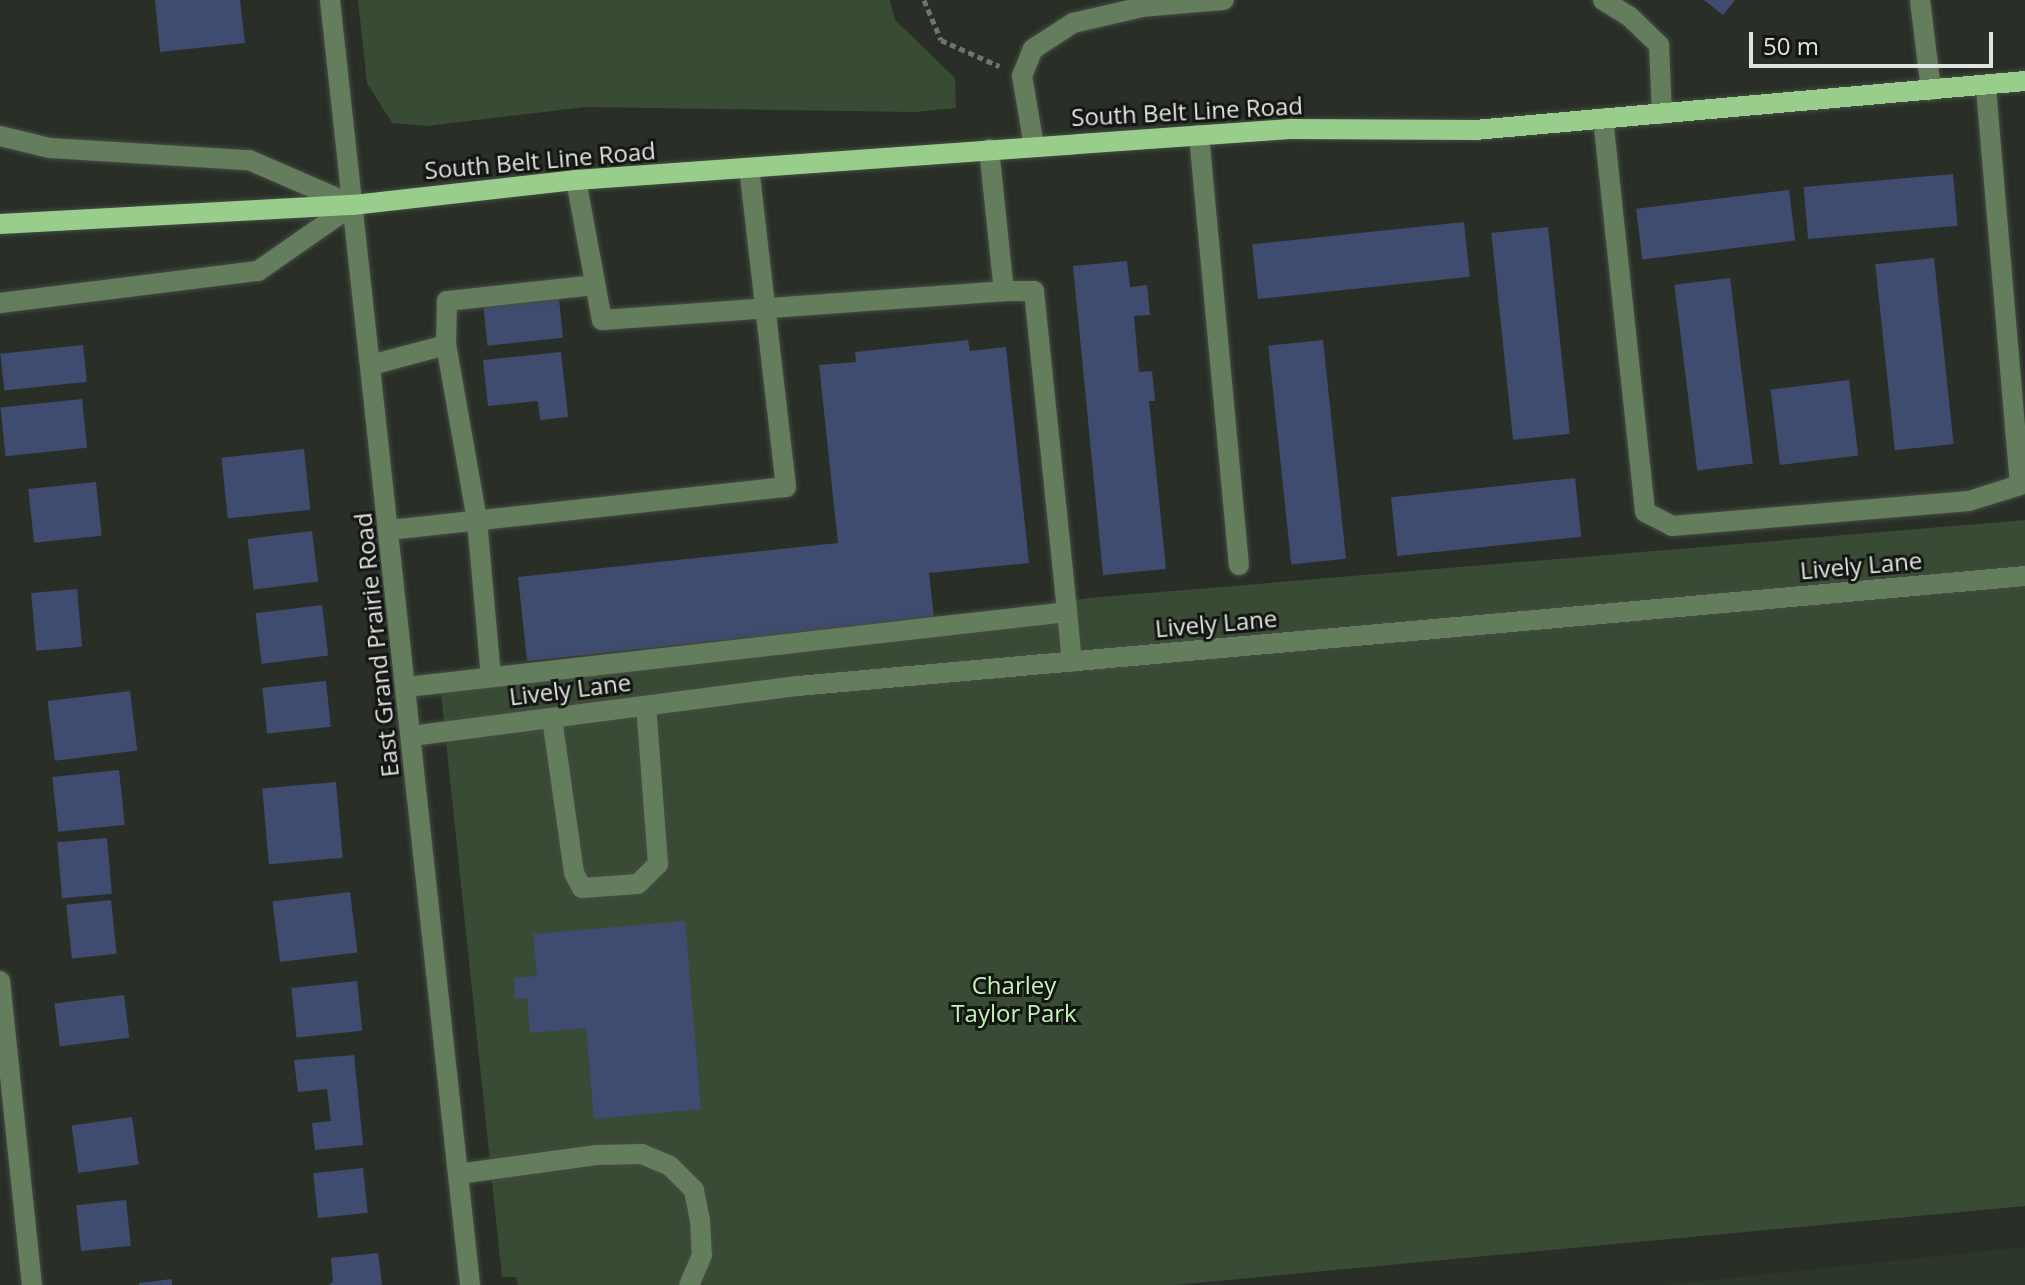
<!DOCTYPE html>
<style>
body{margin:0}
#map{position:relative;width:2025px;height:1285px;overflow:hidden;background:#292f27;font-family:"Open Sans",sans-serif}
div>[style]{position:absolute}
.built>*{inset:0;background:#2c3729}
.green>*{inset:0;background:#394b34}
.building>*{inset:0;background:#404b70;transform-origin:0 0}
.path>*{height:5px;margin-top:-2.5px;transform-origin:0;background:repeating-linear-gradient(90deg,#6f756e 0 6px,transparent 0 10px)}
.roads{filter:drop-shadow(0 0 2px #464c44) drop-shadow(0 0 2px #464c44)}
.minor>*{height:20px;margin:-10px;padding:0 10px;transform-origin:10px;border-radius:10px;background:#647d5d}
.major>*{height:20px;margin:-10px;padding:0 10px;transform-origin:10px;border-radius:10px;background:#99cd8b}
span{translate:-50% -50%;white-space:nowrap;text-align:center;line-height:1.15;-webkit-text-stroke:6px #131612;paint-order:stroke}
.street-label{font-size:24px;color:#dfe4de}
.park-label{font-size:24px;color:#c4f3b7}
.scale{position:absolute;left:1749px;top:32px;width:244px;height:36px;box-sizing:border-box;border:4px solid #dfe4de;border-top:0;padding-left:10px;font-size:24px;line-height:28px;white-space:nowrap;color:#dfe4de;-webkit-text-stroke:6px #131612;paint-order:stroke}
</style>
<div id="map">
<div class="built">
<i style="clip-path:polygon(2025px 1247px,2025px 1285px,1664px 1285px)"></i>
</div>
<div class="green">
<i style="clip-path:polygon(358px 0,890px 0,895px 20px,955px 78px,956px 108px,915px 112px,586px 107px,426px 126px,392px 123px,367px 83px)"></i>
<i style="clip-path:polygon(2025px 520px,2025px 1206px,1174px 1285px,518px 1285px,516px 1277px,502px 1277px,441px 693px,1088px 598px)"></i>
</div>
<div class="building">
<i style="clip-path:polygon(155px 0,240px 0,245px 43px,160px 52px)"></i>
<i style="clip-path:polygon(1704px 0,1735px 0,1723px 15px)"></i>
<i style="left:1953px;top:174px;width:52px;height:150px;rotate:85deg"></i>
<i style="left:1789px;top:190px;width:51px;height:154px;rotate:83deg"></i>
<i style="left:1464px;top:222px;width:55px;height:213px;rotate:84deg"></i>
<i style="left:1548px;top:227px;width:208px;height:57px;rotate:84deg"></i>
<i style="left:1934px;top:258px;width:187px;height:59px;rotate:84deg"></i>
<i style="clip-path:polygon(1127px 261px,1130px 287px,1147px 285px,1150px 315px,1134px 316px,1139px 372px,1152px 371px,1155px 401px,1149px 401px,1166px 569px,1103px 575px,1073px 266px)"></i>
<i style="left:1730px;top:278px;width:187px;height:56px;rotate:83deg"></i>
<i style="left:559px;top:299px;width:39px;height:76px;rotate:84deg"></i>
<i style="clip-path:polygon(968px 340px,970px 351px,1006px 347px,1029px 563px,929px 573px,934px 618px,527px 661px,518px 577px,838px 543px,819px 365px,856px 362px,855px 352px)"></i>
<i style="left:1323px;top:340px;width:220px;height:55px;rotate:84deg"></i>
<i style="left:83px;top:345px;width:37px;height:83px;rotate:84deg"></i>
<i style="clip-path:polygon(561px 352px,568px 417px,540px 420px,538px 401px,488px 406px,483px 360px)"></i>
<i style="left:1849px;top:380px;width:76px;height:79px;rotate:83deg"></i>
<i style="left:82px;top:399px;width:49px;height:82px;rotate:84deg"></i>
<i style="left:304px;top:449px;width:61px;height:83px;rotate:84deg"></i>
<i style="left:1575px;top:478px;width:59px;height:185px;rotate:84deg"></i>
<i style="left:96px;top:482px;width:54px;height:68px;rotate:84deg"></i>
<i style="left:312px;top:531px;width:51px;height:65px;rotate:83deg"></i>
<i style="left:77px;top:589px;width:58px;height:46px;rotate:85deg"></i>
<i style="left:322px;top:605px;width:51px;height:67px;rotate:83deg"></i>
<i style="left:326px;top:681px;width:46px;height:64px;rotate:84deg"></i>
<i style="left:130px;top:691px;width:60px;height:83px;rotate:83deg"></i>
<i style="left:119px;top:770px;width:55px;height:67px;rotate:84deg"></i>
<i style="left:336px;top:782px;width:76px;height:74px;rotate:85deg"></i>
<i style="left:107px;top:838px;width:56px;height:50px;rotate:85deg"></i>
<i style="left:350px;top:892px;width:61px;height:78px;rotate:83deg"></i>
<i style="left:111px;top:900px;width:54px;height:45px;rotate:84deg"></i>
<i style="clip-path:polygon(685px 921px,701px 1109px,594px 1119px,586px 1028px,530px 1033px,527px 998px,515px 999px,514px 978px,537px 976px,533px 934px)"></i>
<i style="left:357px;top:981px;width:50px;height:66px;rotate:84deg"></i>
<i style="left:124px;top:995px;width:43px;height:70px;rotate:83deg"></i>
<i style="clip-path:polygon(354px 1055px,363px 1145px,315px 1150px,312px 1123px,331px 1121px,327px 1089px,298px 1092px,294px 1060px)"></i>
<i style="left:132px;top:1117px;width:48px;height:61px;rotate:82deg"></i>
<i style="left:363px;top:1168px;width:45px;height:50px;rotate:84deg"></i>
<i style="left:126px;top:1200px;width:46px;height:50px;rotate:84deg"></i>
<i style="clip-path:polygon(378px 1253px,382px 1285px,328px 1285px,333px 1282px,331px 1258px)"></i>
<i style="clip-path:polygon(172px 1279px,172px 1285px,139px 1285px,139px 1283px)"></i>
</div>
<div class="path">
<i style="left:924px;top:0;width:43px;rotate:67deg"></i>
<i style="left:941px;top:40px;width:64px;rotate:24.1deg"></i>
</div>
<div class="roads">
<div class="minor">
<i style="left:330px;top:0;width:1293px;rotate:83.78deg"></i>
<i style="left:1603px;top:0;width:31px;rotate:32deg"></i>
<i style="left:1629px;top:16px;width:42px;rotate:44deg"></i>
<i style="left:1659px;top:45px;width:69px;rotate:87.5deg"></i>
<i style="left:1920px;top:0;width:91px;rotate:83deg"></i>
<i style="left:1603px;top:118px;width:396px;rotate:83.9deg"></i>
<i style="left:1645px;top:512px;width:30px;rotate:27deg"></i>
<i style="left:1672px;top:526px;width:298px;rotate:-4.8deg"></i>
<i style="left:1969px;top:501px;width:53px;rotate:-17.4deg"></i>
<i style="left:2020px;top:485px;width:401px;rotate:-94.9deg"></i>
<i style="left:1199px;top:135px;width:432px;rotate:84.7deg"></i>
<i style="left:0;top:136px;width:51px;rotate:13.5deg"></i>
<i style="left:50px;top:148px;width:199px;rotate:3.5deg"></i>
<i style="left:249px;top:160px;width:113px;rotate:23.4deg"></i>
<i style="left:1034px;top:146px;width:71px;rotate:-99.7deg"></i>
<i style="left:1022px;top:76px;width:29px;rotate:-68deg"></i>
<i style="left:1033px;top:49px;width:48px;rotate:-33deg"></i>
<i style="left:1073px;top:23px;width:71px;rotate:-13.1deg"></i>
<i style="left:1142px;top:7px;width:82px;rotate:-4.9deg"></i>
<i style="left:989px;top:149px;width:143px;rotate:84deg"></i>
<i style="left:1004px;top:291px;width:30px"></i>
<i style="left:1034px;top:291px;width:323px;rotate:84.1deg"></i>
<i style="left:576px;top:180px;width:142px;rotate:79.5deg"></i>
<i style="left:602px;top:320px;width:403px;rotate:-4.1deg"></i>
<i style="left:0;top:303px;width:260px;rotate:-7.1deg"></i>
<i style="left:258px;top:271px;width:116px;rotate:-34.8deg"></i>
<i style="left:371px;top:365px;width:78px;rotate:-14.9deg"></i>
<i style="left:389px;top:530px;width:399px;rotate:-6.2deg"></i>
<i style="left:786px;top:487px;width:321px;rotate:-96.6deg"></i>
<i style="left:491px;top:677px;width:158px;rotate:-95.1deg"></i>
<i style="left:477px;top:520px;width:178px;rotate:-100deg"></i>
<i style="left:446px;top:345px;width:44px;rotate:-88.7deg"></i>
<i style="left:447px;top:301px;width:149px;rotate:-6.2deg"></i>
<i style="left:407px;top:687px;width:664px;rotate:-6.48deg"></i>
<i style="left:1067px;top:612px;width:50px;rotate:84.3deg"></i>
<i style="left:552px;top:718px;width:157px;rotate:81.9deg"></i>
<i style="left:574px;top:873px;width:17px;rotate:62deg"></i>
<i style="left:582px;top:888px;width:56px;rotate:-4.1deg"></i>
<i style="left:638px;top:884px;width:28px;rotate:-45deg"></i>
<i style="left:658px;top:864px;width:158px;rotate:-94.3deg"></i>
<i style="left:412px;top:736px;width:389px;rotate:-7.4deg"></i>
<i style="left:798px;top:686px;width:1232px;rotate:-5.12deg"></i>
<i style="left:0;top:981px;width:306px;rotate:84deg"></i>
<i style="left:458px;top:1174px;width:140px;rotate:-7.8deg"></i>
<i style="left:597px;top:1155px;width:45px;rotate:-1.3deg"></i>
<i style="left:642px;top:1154px;width:30px;rotate:23deg"></i>
<i style="left:670px;top:1166px;width:34px;rotate:45deg"></i>
<i style="left:694px;top:1190px;width:31px;rotate:79deg"></i>
<i style="left:700px;top:1220px;width:35px;rotate:87deg"></i>
<i style="left:702px;top:1255px;width:33px;rotate:113deg"></i>
</div>
<div class="major">
<i style="left:0;top:224px;width:354px;rotate:-3.1deg"></i>
<i style="left:353px;top:205px;width:224px;rotate:-6.4deg"></i>
<i style="left:576px;top:180px;width:716px;rotate:-4.09deg"></i>
<i style="left:1290px;top:129px;width:185px;rotate:0.3deg"></i>
<i style="left:1475px;top:130px;width:552px;rotate:-5.09deg"></i>
</div>
</div>
<div class="street-label">
<span style="left:1187px;top:111px;rotate:-3deg">South Belt Line Road</span>
<span style="left:540px;top:160px;rotate:-5deg">South Belt Line Road</span>
<span style="left:1861px;top:565px;rotate:-5deg">Lively Lane</span>
<span style="left:1216px;top:623px;rotate:-5deg">Lively Lane</span>
<span style="left:376px;top:645px;rotate:-96deg">East Grand Prairie Road</span>
<span style="left:570px;top:689px;rotate:-7deg">Lively Lane</span>
</div>
<div class="park-label">
<span style="left:1014px;top:999px">Charley<br>Taylor Park</span>
</div>
<div class="scale">50 m</div>
</div>
